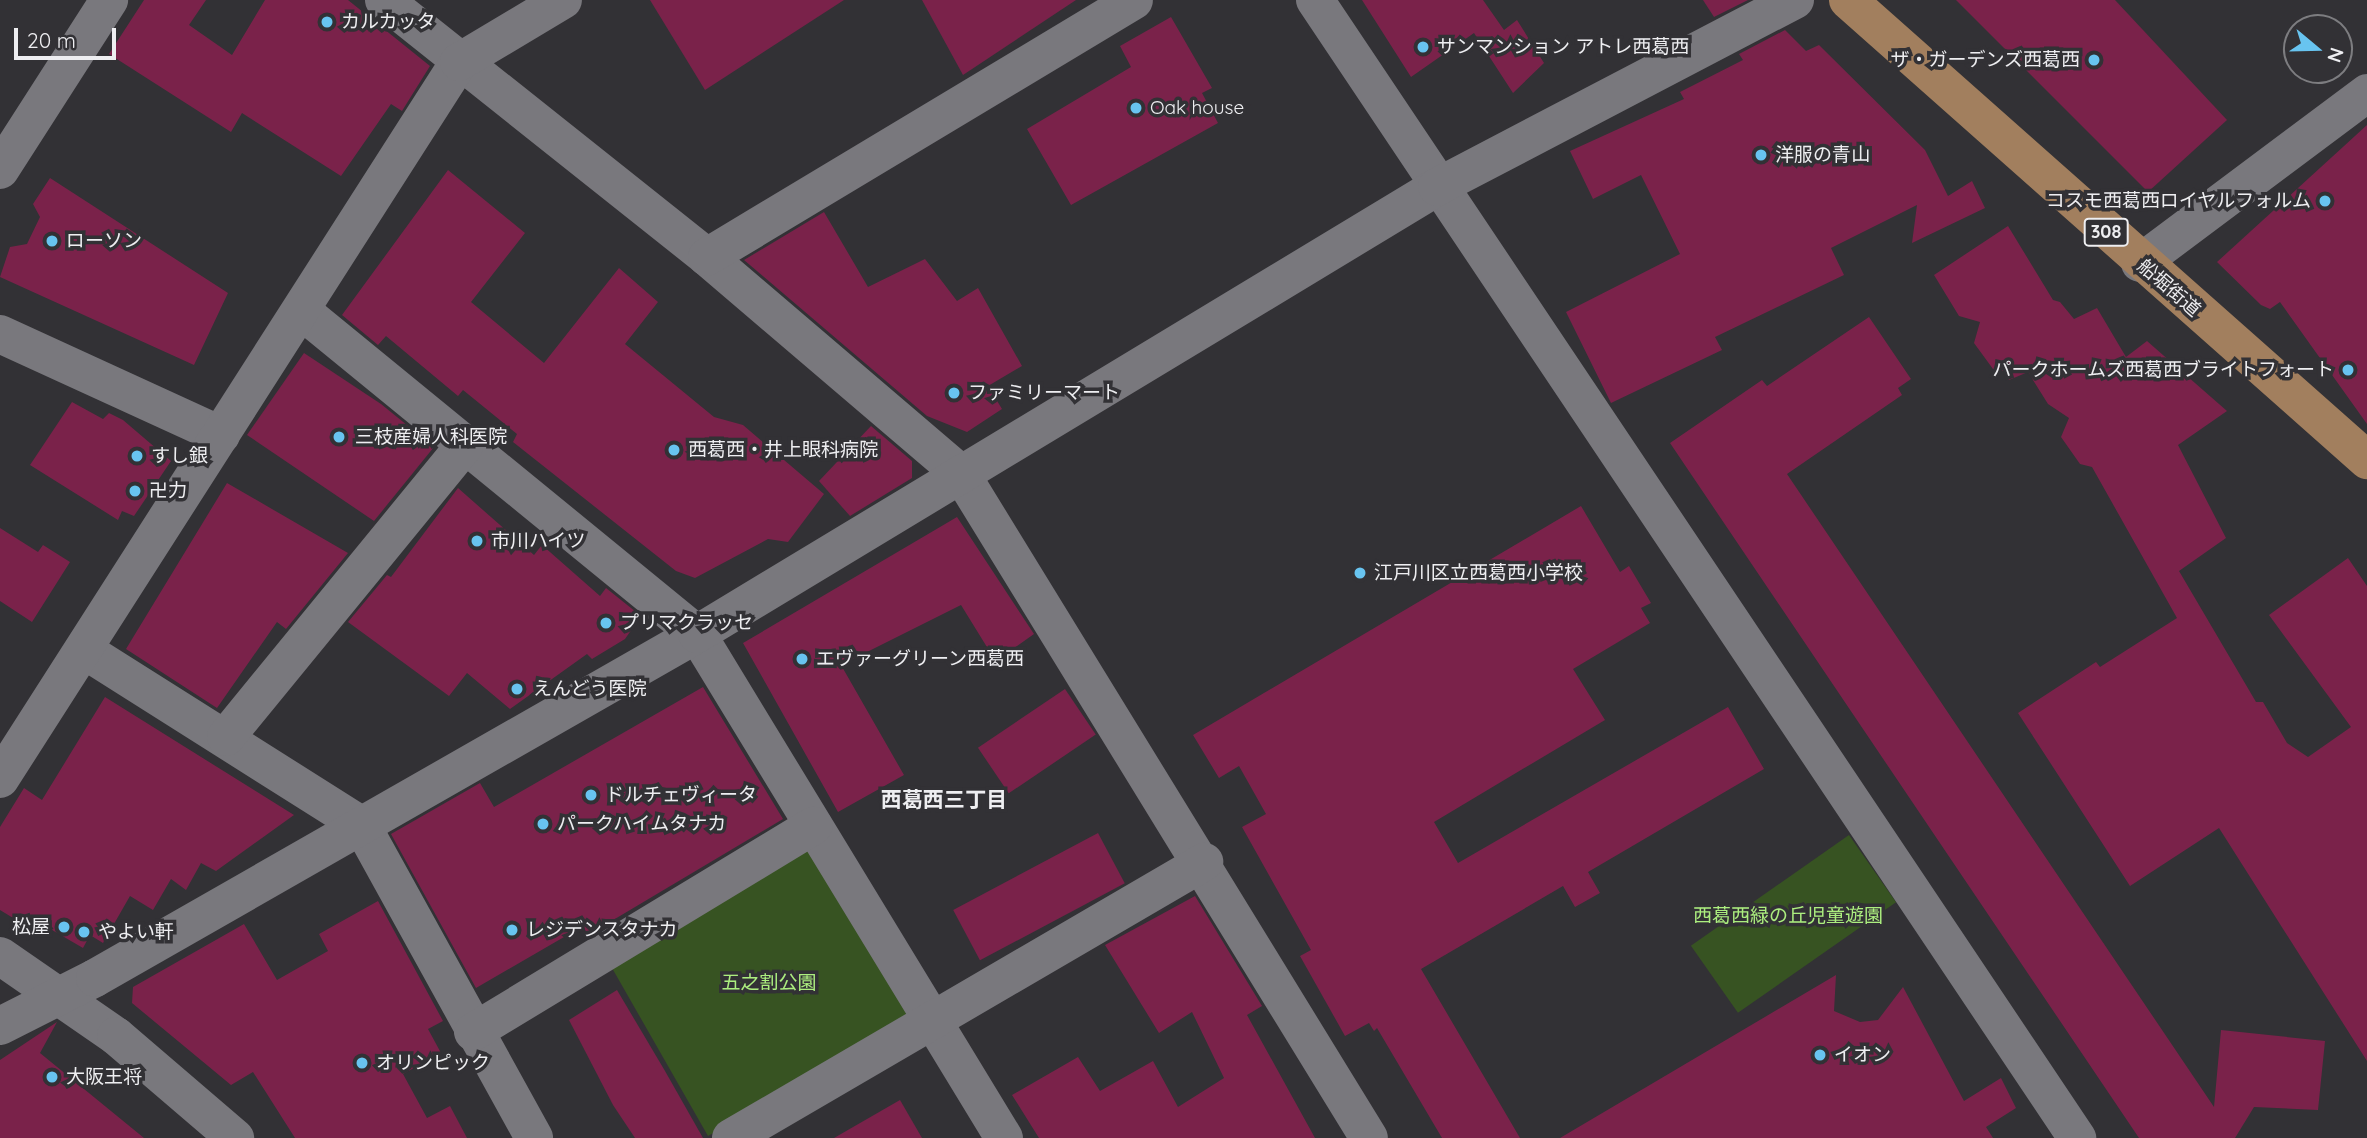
<!DOCTYPE html>
<meta charset="utf-8">
<style>
body{margin:0}
#map{position:relative;width:2367px;height:1138px;overflow:hidden;background:#323135;font-family:Quicksand,"Noto Sans JP",sans-serif}
div>[style]{position:absolute}
.green>*{inset:0;background:#375322;transform-origin:0 0}
.building>*{inset:0;background:#7a224a;transform-origin:0 0}
.minor>*{height:38px;margin:-19px;padding:0 19px;transform-origin:19px;border-radius:19px;background:#79787d}
.major>*{height:38px;margin:-19px;padding:0 19px;transform-origin:19px;border-radius:19px;background:#a27f5e}
.dots>*{width:19px;height:19px;translate:-50% -50%;box-sizing:border-box;border:4px solid #323135;border-radius:50%}
span{translate:-50% -50%;white-space:nowrap;text-align:center;line-height:1.15;-webkit-text-stroke:7px #323135;paint-order:stroke}
.shield-label span{padding:2px 5px;background:#323135;border:2px solid;border-radius:5px;-webkit-text-stroke-width:0}
.shield-label{font-size:18px;color:#eeeef1;font-weight:700}
.poi-label{font-size:19px;color:#eeeef1}
.left{translate:0 -50%;text-align:left}
.right{translate:-100% -50%;text-align:right}
.street-label{font-size:19px;color:#eeeef1}
.park-label{font-size:19px;color:#acee7f}
.neighbourhood-label{font-size:21px;color:#eeeef1;font-weight:700}
.north{position:absolute;left:2283px;top:14px;width:70px;height:70px;box-sizing:border-box;background:#323135;border:2px solid #7d7d80;border-radius:50%;rotate:109deg;font-size:19px;font-weight:700;line-height:28px;text-align:center;color:#eeeef1}
.north::after{content:'';display:block;margin:auto;width:24px;height:32px;background:#68c4f0;clip-path:polygon(50% 0,100% 100%,50% 72%,0 100%)}
.scale{position:absolute;left:14px;top:28px;width:102px;height:32px;box-sizing:border-box;border:4px solid #eeeef1;border-top:0;padding-left:9px;font-size:21px;line-height:24px;white-space:nowrap;color:#eeeef1;-webkit-text-stroke:5px #323135;paint-order:stroke}
</style>
<div id="map">
<div class="green">
<i style="left:1849px;top:835px;width:82px;height:193px;rotate:55deg"></i>
<i style="clip-path:polygon(796px 847px,814px 852px,909px 1006px,904px 1024px,708px 1136px,608px 961px)"></i>
</div>
<div class="building">
<i style="clip-path:polygon(144px 0,206px 0,189px 25px,232px 55px,265px 0,348px 0,430px 66px,402px 111px,391px 104px,341px 176px,242px 113px,231px 132px,109px 54px)"></i>
<i style="clip-path:polygon(650px 0,844px 0,705px 90px)"></i>
<i style="clip-path:polygon(922px 0,1076px 0,963px 75px)"></i>
<i style="clip-path:polygon(1362px 0,1483px 0,1504px 30px,1517px 20px,1544px 63px,1513px 93px,1474px 33px,1411px 77px)"></i>
<i style="clip-path:polygon(1703px 0,1748px 0,1714px 17px)"></i>
<i style="clip-path:polygon(1956px 0,2115px 0,2227px 120px,2148px 192px)"></i>
<i style="clip-path:polygon(1171px 17px,1212px 88px,1202px 93px,1218px 123px,1071px 205px,1027px 129px,1131px 67px,1120px 46px)"></i>
<i style="clip-path:polygon(1785px 30px,1806px 51px,1819px 45px,1925px 150px,1948px 196px,1972px 181px,1985px 208px,1912px 243px,1917px 205px,1831px 248px,1844px 275px,1715px 337px,1722px 350px,1611px 403px,1566px 312px,1680px 254px,1641px 175px,1593px 199px,1570px 151px,1684px 99px,1680px 92px,1743px 60px,1739px 54px)"></i>
<i style="clip-path:polygon(2367px 125px,2367px 424px,2280px 302px,2270px 309px,2261px 305px,2217px 262px)"></i>
<i style="clip-path:polygon(448px 170px,525px 233px,471px 302px,544px 363px,619px 268px,658px 302px,625px 344px,714px 417px,743px 425px,824px 494px,788px 542px,768px 539px,695px 578px,676px 571px,513px 442px,517px 434px,463px 390px,458px 396px,386px 336px,378px 345px,342px 315px)"></i>
<i style="clip-path:polygon(50px 178px,228px 293px,194px 365px,0 277px,10px 247px,27px 244px,40px 217px,33px 204px)"></i>
<i style="clip-path:polygon(824px 212px,868px 287px,925px 259px,957px 301px,978px 288px,1022px 366px,988px 386px,1002px 409px,967px 432px,927px 416px,744px 260px)"></i>
<i style="clip-path:polygon(2008px 226px,2053px 300px,2060px 302px,2074px 319px,2097px 308px,2126px 357px,2147px 341px,2227px 411px,2178px 445px,2226px 538px,2179px 571px,2256px 702px,2263px 702px,2287px 743px,2308px 757px,2351px 727px,2269px 615px,2348px 558px,2367px 586px,2367px 1061px,2219px 828px,2130px 886px,2018px 713px,2096px 662px,2100px 667px,2177px 618px,2092px 467px,2080px 464px,2061px 437px,2069px 418px,2048px 404px,2028px 372px,2009px 380px,2004px 371px,1993px 369px,1974px 343px,1980px 322px,1959px 316px,1934px 275px)"></i>
<i style="clip-path:polygon(1869px 317px,1911px 379px,1898px 388px,1902px 395px,1787px 474px,2214px 1107px,2221px 1030px,2325px 1041px,2318px 1110px,2254px 1107px,2235px 1138px,2139px 1138px,1670px 443px,1762px 380px,1767px 386px)"></i>
<i style="clip-path:polygon(304px 353px,381px 404px,434px 447px,374px 521px,247px 435px)"></i>
<i style="clip-path:polygon(72px 402px,103px 419px,109px 413px,123px 420px,171px 461px,134px 516px,122px 511px,118px 520px,30px 465px)"></i>
<i style="clip-path:polygon(871px 426px,912px 461px,912px 478px,850px 516px,819px 481px)"></i>
<i style="clip-path:polygon(227px 483px,348px 553px,286px 629px,277px 622px,217px 708px,126px 649px)"></i>
<i style="clip-path:polygon(458px 488px,534px 555px,542px 545px,600px 596px,606px 588px,641px 616px,625px 639px,592px 659px,587px 654px,510px 709px,467px 673px,449px 696px,348px 622px,387px 575px,391px 577px)"></i>
<i style="clip-path:polygon(1581px 506px,1620px 572px,1629px 566px,1651px 603px,1641px 608px,1650px 623px,1573px 669px,1605px 720px,1434px 822px,1458px 863px,1728px 707px,1764px 769px,1588px 872px,1600px 893px,1575px 907px,1563px 886px,1421px 969px,1520px 1138px,1442px 1138px,1377px 1028px,1374px 1031px,1369px 1023px,1345px 1036px,1300px 956px,1311px 950px,1242px 827px,1266px 814px,1239px 766px,1219px 778px,1193px 735px)"></i>
<i style="clip-path:polygon(957px 517px,1034px 634px,1007px 653px,990px 652px,961px 605px,841px 665px,904px 775px,838px 812px,743px 643px)"></i>
<i style="clip-path:polygon(0 528px,38px 552px,43px 545px,70px 562px,32px 622px,0 601px)"></i>
<i style="clip-path:polygon(703px 687px,783px 819px,588px 935px,583px 926px,476px 988px,391px 834px,480px 783px,494px 807px)"></i>
<i style="left:1065px;top:689px;width:55px;height:105px;rotate:56deg"></i>
<i style="clip-path:polygon(105px 697px,294px 815px,216px 871px,201px 863px,186px 890px,171px 879px,153px 910px,130px 896px,103px 943px,90px 935px,83px 948px,28px 916px,23px 924px,0 910px,0 827px,24px 788px,42px 800px)"></i>
<i style="left:1098px;top:833px;width:57px;height:164px;rotate:62deg"></i>
<i style="clip-path:polygon(1195px 896px,1262px 1006px,1247px 1015px,1315px 1138px,1039px 1138px,1012px 1095px,1078px 1057px,1100px 1091px,1153px 1061px,1178px 1107px,1224px 1078px,1192px 1012px,1159px 1033px,1105px 945px)"></i>
<i style="clip-path:polygon(378px 901px,443px 1021px,428px 1029px,441px 1053px,403px 1074px,427px 1118px,450px 1106px,467px 1138px,295px 1138px,253px 1072px,231px 1085px,132px 1003px,133px 987px,244px 924px,277px 980px,328px 951px,319px 934px)"></i>
<i style="clip-path:polygon(1836px 975px,1834px 1011px,1860px 1022px,1878px 1020px,1903px 987px,1964px 1101px,2001px 1078px,2016px 1108px,1986px 1127px,1993px 1138px,1560px 1138px)"></i>
<i style="clip-path:polygon(617px 990px,665px 1071px,703px 1138px,635px 1138px,613px 1105px,569px 1020px)"></i>
<i style="clip-path:polygon(57px 1022px,40px 1053px,144px 1138px,0 1138px,0 1060px)"></i>
<i style="clip-path:polygon(900px 1100px,922px 1138px,834px 1138px)"></i>
</div>
<div class="minor">
<i style="left:384px;top:0;width:413px;rotate:38.5deg"></i>
<i style="left:707px;top:257px;width:334px;rotate:40.5deg"></i>
<i style="left:961px;top:474px;width:779px;rotate:58.43deg"></i>
<i style="left:1315px;top:0;width:1370px;rotate:56.19deg"></i>
<i style="left:0;top:170px;width:202px;rotate:-57.3deg"></i>
<i style="left:707px;top:257px;width:498px;rotate:-31deg"></i>
<i style="left:2140px;top:263px;width:284px;rotate:-36.8deg"></i>
<i style="left:303px;top:312px;width:509px;rotate:39.26deg"></i>
<i style="left:697px;top:634px;width:590px;rotate:58.65deg"></i>
<i style="left:0;top:334px;width:243px;rotate:24.6deg"></i>
<i style="left:84px;top:650px;width:329px;rotate:32.3deg"></i>
<i style="left:362px;top:826px;width:356px;rotate:61.1deg"></i>
<i style="left:226px;top:737px;width:376px;rotate:-50.7deg"></i>
<i style="left:0;top:779px;width:851px;rotate:-57.37deg"></i>
<i style="left:459px;top:62px;width:121px;rotate:-30.8deg"></i>
<i style="left:0;top:956px;width:141px;rotate:34.6deg"></i>
<i style="left:116px;top:1036px;width:157px;rotate:40.6deg"></i>
<i style="left:0;top:1026px;width:106px;rotate:-26.8deg"></i>
<i style="left:95px;top:978px;width:693px;rotate:-29.74deg"></i>
<i style="left:697px;top:634px;width:865px;rotate:-31.13deg"></i>
<i style="left:1437px;top:187px;width:404px;rotate:-27.6deg"></i>
<i style="left:473px;top:1032px;width:398px;rotate:-31.2deg"></i>
<i style="left:731px;top:1138px;width:548px;rotate:-30.26deg"></i>
</div>
<div class="major">
<i style="left:1848px;top:0;width:694px;rotate:41.55deg"></i>
</div>
<div class="dots">
<i style="left:327px;top:22px;background:#68c4f0"></i>
<i style="left:1423px;top:47px;background:#68c4f0"></i>
<i style="left:2094px;top:60px;background:#68c4f0"></i>
<i style="left:1136px;top:108px;background:#68c4f0"></i>
<i style="left:1761px;top:155px;background:#68c4f0"></i>
<i style="left:2325px;top:201px;background:#68c4f0"></i>
<i style="left:52px;top:241px;background:#68c4f0"></i>
<i style="left:2348px;top:370px;background:#68c4f0"></i>
<i style="left:954px;top:393px;background:#68c4f0"></i>
<i style="left:339px;top:437px;background:#68c4f0"></i>
<i style="left:674px;top:450px;background:#68c4f0"></i>
<i style="left:137px;top:456px;background:#68c4f0"></i>
<i style="left:135px;top:491px;background:#68c4f0"></i>
<i style="left:477px;top:541px;background:#68c4f0"></i>
<i style="left:1360px;top:573px;background:#68c4f0"></i>
<i style="left:606px;top:623px;background:#68c4f0"></i>
<i style="left:802px;top:659px;background:#68c4f0"></i>
<i style="left:517px;top:689px;background:#68c4f0"></i>
<i style="left:591px;top:795px;background:#68c4f0"></i>
<i style="left:543px;top:824px;background:#68c4f0"></i>
<i style="left:64px;top:927px;background:#68c4f0"></i>
<i style="left:512px;top:930px;background:#68c4f0"></i>
<i style="left:84px;top:932px;background:#68c4f0"></i>
<i style="left:1820px;top:1055px;background:#68c4f0"></i>
<i style="left:362px;top:1063px;background:#68c4f0"></i>
<i style="left:52px;top:1077px;background:#68c4f0"></i>
</div>
<div class="shield-label">
<span style="left:2106px;top:232px">308</span>
</div>
<div class="poi-label">
<span class="left" style="left:341px;top:22px">カルカッタ</span>
<span class="left" style="left:1437px;top:47px">サンマンション アトレ西葛西</span>
<span class="right" style="left:2080px;top:60px">ザ・ガーデンズ西葛西</span>
<span class="left" style="left:1150px;top:108px">Oak house</span>
<span class="left" style="left:1775px;top:155px">洋服の青山</span>
<span class="right" style="left:2311px;top:201px">コスモ西葛西ロイヤルフォルム</span>
<span class="left" style="left:66px;top:241px">ローソン</span>
<span class="right" style="left:2334px;top:370px">パークホームズ西葛西ブライトフォート</span>
<span class="left" style="left:968px;top:393px">ファミリーマート</span>
<span class="left" style="left:355px;top:437px">三枝産婦人科医院</span>
<span class="left" style="left:688px;top:450px">西葛西・井上眼科病院</span>
<span class="left" style="left:151px;top:456px">すし銀</span>
<span class="left" style="left:149px;top:491px">卍力</span>
<span class="left" style="left:491px;top:541px">市川ハイツ</span>
<span class="left" style="left:1374px;top:573px">江戸川区立西葛西小学校</span>
<span class="left" style="left:620px;top:623px">プリマクラッセ</span>
<span class="left" style="left:816px;top:659px">エヴァーグリーン西葛西</span>
<span class="left" style="left:533px;top:689px">えんどう医院</span>
<span class="left" style="left:605px;top:795px">ドルチェヴィータ</span>
<span class="left" style="left:557px;top:824px">パークハイムタナカ</span>
<span class="right" style="left:50px;top:927px">松屋</span>
<span class="left" style="left:526px;top:930px">レジデンスタナカ</span>
<span class="left" style="left:98px;top:932px">やよい軒</span>
<span class="left" style="left:1834px;top:1055px">イオン</span>
<span class="left" style="left:376px;top:1063px">オリンピック</span>
<span class="left" style="left:66px;top:1077px">大阪王将</span>
</div>
<div class="street-label">
<span style="left:2169px;top:288px;rotate:41deg">船堀街道</span>
</div>
<div class="park-label">
<span style="left:1788px;top:916px">西葛西緑の丘児童遊園</span>
<span style="left:769px;top:983px">五之割公園</span>
</div>
<div class="neighbourhood-label">
<span style="left:944px;top:799px">西葛西三丁目</span>
</div>
<div class="north">N</div>
<div class="scale">20 m</div>
</div>
